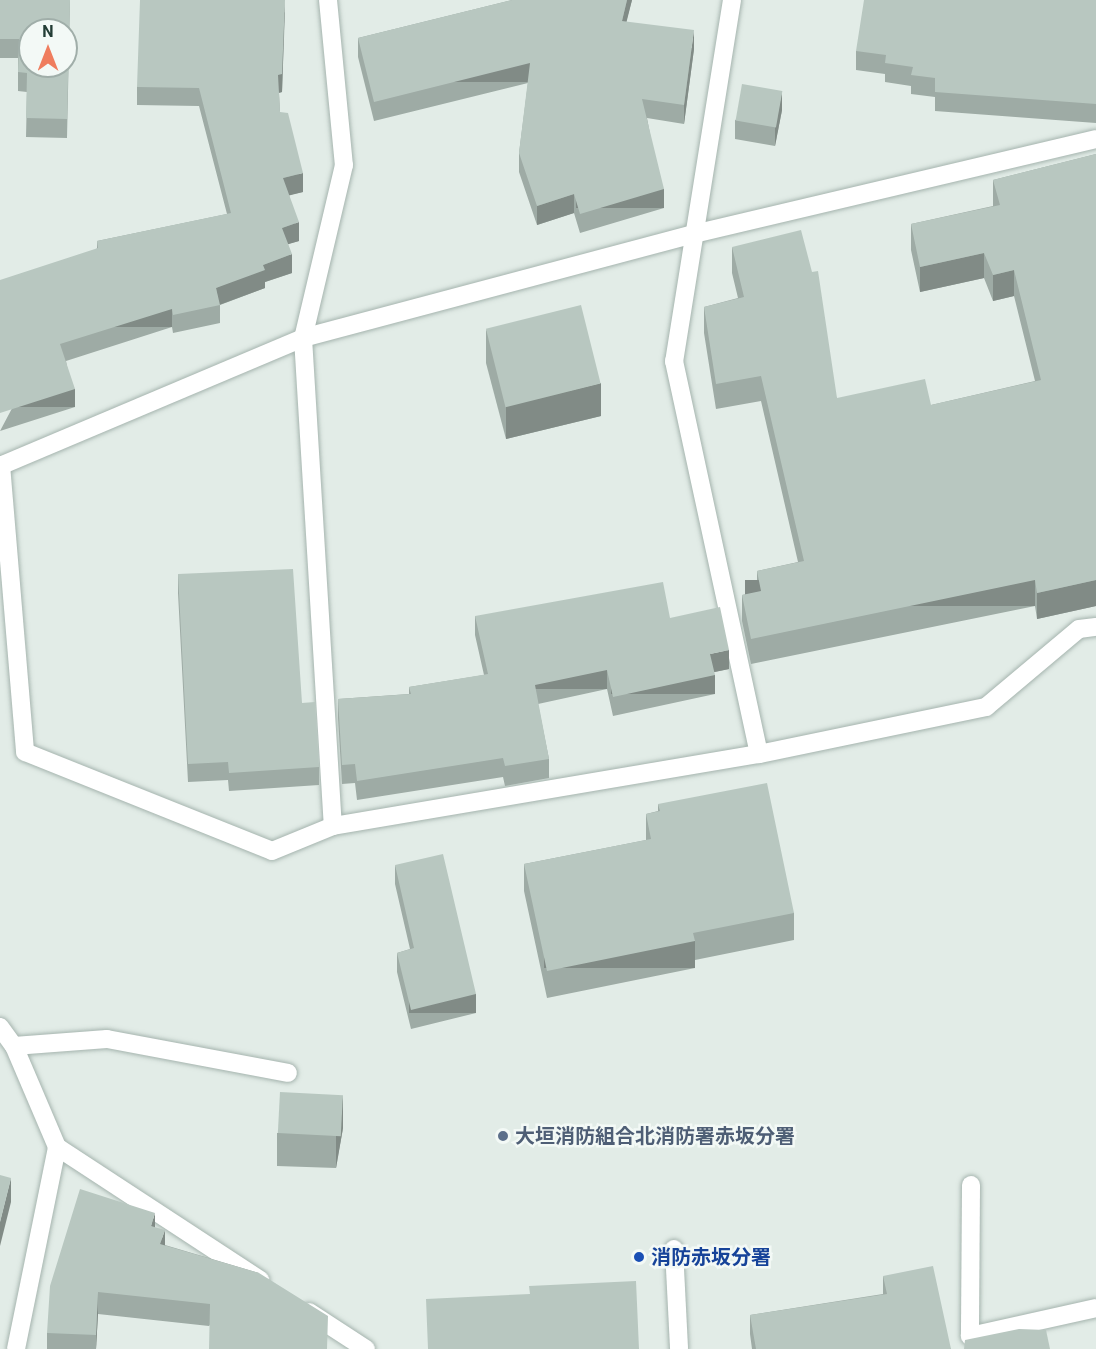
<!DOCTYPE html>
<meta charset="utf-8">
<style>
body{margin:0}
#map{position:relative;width:1096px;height:1349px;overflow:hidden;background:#e2ece7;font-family:Roboto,"Noto Sans JP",sans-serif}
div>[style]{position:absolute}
.roads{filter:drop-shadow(0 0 2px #a5b4ae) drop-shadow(0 0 2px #a5b4ae)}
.lane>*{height:18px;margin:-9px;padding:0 9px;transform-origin:9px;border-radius:9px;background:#fff}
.street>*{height:18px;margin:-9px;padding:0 9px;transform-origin:9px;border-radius:9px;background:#fff}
.wall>*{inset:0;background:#9eaba5}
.shaded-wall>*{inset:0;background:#818b86;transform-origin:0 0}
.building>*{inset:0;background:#b8c7c0;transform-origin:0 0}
.dots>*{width:16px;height:16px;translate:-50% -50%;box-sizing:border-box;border:3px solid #f3f9f6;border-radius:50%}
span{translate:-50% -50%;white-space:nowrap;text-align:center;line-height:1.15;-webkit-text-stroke:5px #f3f9f6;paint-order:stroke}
.service-label{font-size:20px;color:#4e5e75;font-weight:700}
.left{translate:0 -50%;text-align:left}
.transit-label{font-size:20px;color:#164399;font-weight:700}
.north{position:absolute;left:18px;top:18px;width:60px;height:60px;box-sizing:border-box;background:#f3f9f6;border:2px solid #a0aea9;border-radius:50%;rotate:0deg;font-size:16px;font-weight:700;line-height:24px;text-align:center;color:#233d35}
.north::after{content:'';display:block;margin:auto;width:21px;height:27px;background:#ef7d5e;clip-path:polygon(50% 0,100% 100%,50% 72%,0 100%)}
</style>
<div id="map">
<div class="roads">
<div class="lane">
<i style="left:14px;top:1046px;width:93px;rotate:-4.3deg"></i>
<i style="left:107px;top:1039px;width:184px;rotate:10.6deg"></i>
</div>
<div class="street">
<i style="left:328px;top:0;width:166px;rotate:84.5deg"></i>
<i style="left:344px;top:165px;width:178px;rotate:103.3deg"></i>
<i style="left:303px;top:338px;width:489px;rotate:86.5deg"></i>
<i style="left:732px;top:0;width:366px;rotate:99.1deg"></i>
<i style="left:674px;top:361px;width:402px;rotate:77.8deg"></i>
<i style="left:1px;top:465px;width:288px;rotate:85.2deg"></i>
<i style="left:25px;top:752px;width:266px;rotate:21.8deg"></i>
<i style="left:272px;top:851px;width:66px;rotate:-22.3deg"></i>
<i style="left:333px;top:826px;width:432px;rotate:-9.6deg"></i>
<i style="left:759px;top:754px;width:232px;rotate:-11.7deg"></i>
<i style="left:986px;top:707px;width:121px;rotate:-40deg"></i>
<i style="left:1079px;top:629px;width:17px;rotate:-7deg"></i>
<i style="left:0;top:466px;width:329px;rotate:-22.9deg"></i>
<i style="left:303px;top:338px;width:405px;rotate:-14.9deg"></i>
<i style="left:694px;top:234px;width:413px;rotate:-13.3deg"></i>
<i style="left:0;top:1027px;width:24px;rotate:54deg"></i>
<i style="left:14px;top:1046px;width:110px;rotate:66.9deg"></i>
<i style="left:57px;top:1147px;width:243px;rotate:33.2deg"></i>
<i style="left:971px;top:1185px;width:151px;rotate:90.4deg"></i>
<i style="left:970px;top:1336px;width:129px;rotate:-12.5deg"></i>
<i style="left:674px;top:1249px;width:100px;rotate:87.1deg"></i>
<i style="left:309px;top:1312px;width:68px;rotate:33deg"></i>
<i style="left:16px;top:1349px;width:206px;rotate:-78.5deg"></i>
</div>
</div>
<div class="wall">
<i style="clip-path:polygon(0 0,70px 0,67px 138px,26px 137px,27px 92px,18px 91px,18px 58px,0 58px)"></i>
<i style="clip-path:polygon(512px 0,632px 0,626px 22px,694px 49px,684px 124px,647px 118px,664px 208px,580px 233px,574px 213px,537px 225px,519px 172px,519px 153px,528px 83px,374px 121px,358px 57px,358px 38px)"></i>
<i style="clip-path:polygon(1096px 0,1096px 123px,935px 111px,935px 97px,911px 94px,911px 86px,885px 82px,885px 74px,856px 70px,856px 51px)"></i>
<i style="clip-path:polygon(285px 12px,282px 92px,279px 93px,280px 112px,303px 192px,289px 195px,299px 241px,288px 244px,292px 273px,265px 282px,265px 288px,220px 305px,220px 323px,173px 333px,172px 327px,66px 361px,75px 407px,0 431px,97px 248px,97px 241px,227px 214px,199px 106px,137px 105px,137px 87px)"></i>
<i style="clip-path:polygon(782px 110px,775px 146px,735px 139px,735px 120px)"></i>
<i style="clip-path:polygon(1096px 154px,1096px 606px,1037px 619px,1035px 606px,751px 664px,742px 621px,742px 595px,757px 592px,757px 571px,798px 562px,761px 401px,716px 409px,704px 333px,704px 307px,738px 298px,732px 273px,732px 247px,837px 398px,931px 405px,1035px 381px,1014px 296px,993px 301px,984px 278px,920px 292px,911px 250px,911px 224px,993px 206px,993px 180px)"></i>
<i style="clip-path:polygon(486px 330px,601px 416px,506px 439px,486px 363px)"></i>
<i style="clip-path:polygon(178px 574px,302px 703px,319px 767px,319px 785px,229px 791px,228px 780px,188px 782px,178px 593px)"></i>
<i style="clip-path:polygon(475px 616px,670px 618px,729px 669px,714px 672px,715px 694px,613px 716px,607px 689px,538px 704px,549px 759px,549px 778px,505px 786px,503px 777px,357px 800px,355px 783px,342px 784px,338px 718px,338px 699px,409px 694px,409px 687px,484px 675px,475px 635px)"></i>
<i style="clip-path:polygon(658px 804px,794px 913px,794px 940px,695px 960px,695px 968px,547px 998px,524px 891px,524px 864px,646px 840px,646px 814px,658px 811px)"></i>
<i style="clip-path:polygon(395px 865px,476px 1013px,411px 1029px,397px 972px,397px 953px,410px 949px,395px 884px)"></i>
<i style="clip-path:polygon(343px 1128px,336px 1168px,277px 1166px,277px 1133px)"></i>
<i style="clip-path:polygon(155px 1228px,165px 1245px,259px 1273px,209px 1326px,98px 1314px,96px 1349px,47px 1349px,47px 1333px)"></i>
<i style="clip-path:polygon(883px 1276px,951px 1349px,752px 1349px,750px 1334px,750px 1315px,883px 1294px)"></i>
</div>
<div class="shaded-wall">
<i style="clip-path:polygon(285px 0,282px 92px,278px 93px,278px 75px)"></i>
<i style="clip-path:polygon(627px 0,632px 0,622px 40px,622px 21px)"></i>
<i style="clip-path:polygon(694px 30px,694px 49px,684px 124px,684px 105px)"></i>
<i style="left:530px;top:63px;width:19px;height:161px;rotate:90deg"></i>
<i style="clip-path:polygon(782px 91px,782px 110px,775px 146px,775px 127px)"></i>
<i style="clip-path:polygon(303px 173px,303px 192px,283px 197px,283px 178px)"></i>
<i style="left:664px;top:189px;width:19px;height:88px;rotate:90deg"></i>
<i style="clip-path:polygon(574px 194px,574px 213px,537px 225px,537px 206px)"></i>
<i style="clip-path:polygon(299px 222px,299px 241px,282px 246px,282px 228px)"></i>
<i style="clip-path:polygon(984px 253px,984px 278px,920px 292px,920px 267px)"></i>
<i style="clip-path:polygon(292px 254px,292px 273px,265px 282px,265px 288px,219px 305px,216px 288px,263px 265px)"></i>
<i style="clip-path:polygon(1014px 270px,1014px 296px,993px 301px,993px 275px)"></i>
<i style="left:172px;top:309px;width:18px;height:117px;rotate:90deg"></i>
<i style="clip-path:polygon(601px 383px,601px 416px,506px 439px,506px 406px)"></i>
<i style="left:75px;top:389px;width:18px;height:79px;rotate:90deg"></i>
<i style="left:1035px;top:580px;width:26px;height:290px;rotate:90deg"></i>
<i style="clip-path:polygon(1096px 580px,1096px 606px,1037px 619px,1037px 593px)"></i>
<i style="clip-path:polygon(729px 650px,729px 669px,710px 673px,710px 654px)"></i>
<i style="left:607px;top:670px;width:19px;height:74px;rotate:90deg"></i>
<i style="left:715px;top:675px;width:19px;height:104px;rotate:90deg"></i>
<i style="left:695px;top:941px;width:27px;height:151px;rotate:90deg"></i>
<i style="left:476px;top:994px;width:19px;height:67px;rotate:90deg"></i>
<i style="clip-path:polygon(343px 1095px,343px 1128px,336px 1168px,336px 1135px)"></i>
<i style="clip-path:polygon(11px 1178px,11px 1202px,0 1246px,0 1222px)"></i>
<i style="clip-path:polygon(155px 1213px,155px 1235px,151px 1226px)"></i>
<i style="clip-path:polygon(165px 1230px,165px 1252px,160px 1244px)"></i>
<i style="clip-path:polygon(98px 1292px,98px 1314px,96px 1349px,96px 1335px)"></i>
</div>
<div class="building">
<i style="clip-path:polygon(evenodd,0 0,70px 0,67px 119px,26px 118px,27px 73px,18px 72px,19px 39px,0 39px,0 0,30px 30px,66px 30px,66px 66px,30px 66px,30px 30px)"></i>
<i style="clip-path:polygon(140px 0,285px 0,282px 74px,278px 75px,280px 112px,288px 113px,303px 173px,283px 178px,299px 222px,282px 228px,292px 254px,263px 265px,265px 270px,216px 288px,220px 305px,173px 315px,172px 309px,60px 344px,75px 389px,0 413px,0 280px,98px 248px,97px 241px,231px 213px,199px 88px,137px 87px)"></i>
<i style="clip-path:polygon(512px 0,627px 0,622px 21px,694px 30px,684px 105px,642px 99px,664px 189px,580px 214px,574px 194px,537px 206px,519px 153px,530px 63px,374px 102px,358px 38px)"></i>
<i style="clip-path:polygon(864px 0,1096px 0,1096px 104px,935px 92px,935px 78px,911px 75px,913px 67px,885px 63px,886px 55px,856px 51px)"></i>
<i style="left:742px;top:84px;width:41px;height:37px;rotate:10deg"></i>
<i style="clip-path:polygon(1096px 154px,1096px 580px,1037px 593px,1035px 580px,751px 639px,742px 595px,761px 591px,757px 571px,804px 561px,761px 376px,716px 384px,704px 307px,744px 297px,732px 247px,801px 230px,812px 272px,818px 271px,837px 398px,925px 379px,931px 405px,1041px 380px,1014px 270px,993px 275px,984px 253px,920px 267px,911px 224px,1000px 205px,993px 180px)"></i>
<i style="left:581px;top:305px;width:81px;height:98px;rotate:76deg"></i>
<i style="clip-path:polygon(293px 569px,302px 703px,315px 702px,319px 767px,229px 773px,228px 762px,188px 764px,178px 574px)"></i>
<i style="clip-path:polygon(663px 582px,670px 618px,720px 607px,729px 650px,710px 654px,715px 675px,613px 697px,607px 670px,535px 685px,549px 759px,505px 766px,503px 758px,357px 781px,355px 764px,342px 765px,338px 699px,411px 694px,409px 687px,488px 674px,475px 616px)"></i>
<i style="clip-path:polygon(767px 783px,794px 913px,693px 933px,695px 941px,547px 971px,524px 864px,651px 839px,646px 814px,660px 811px,658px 804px)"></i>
<i style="clip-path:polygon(443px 854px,476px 994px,411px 1010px,397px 953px,414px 948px,395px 865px)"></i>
<i style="left:280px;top:1092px;width:63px;height:41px;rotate:3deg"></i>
<i style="clip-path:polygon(0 1175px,11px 1178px,0 1222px)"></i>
<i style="clip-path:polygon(80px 1189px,155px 1213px,151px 1226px,165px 1230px,160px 1244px,259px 1273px,328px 1316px,327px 1349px,209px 1349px,210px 1304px,98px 1292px,96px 1335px,47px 1333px,50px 1286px)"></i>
<i style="clip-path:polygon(933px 1266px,951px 1349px,756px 1349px,750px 1315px,887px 1294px,883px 1276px)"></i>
<i style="clip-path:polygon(636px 1281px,639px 1349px,428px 1349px,426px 1299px,530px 1294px,529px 1286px)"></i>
<i style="clip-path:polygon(1019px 1329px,1046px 1330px,1050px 1349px,964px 1349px,965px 1340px)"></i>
</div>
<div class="dots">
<i style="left:503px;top:1136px;background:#5c6f8a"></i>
<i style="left:639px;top:1257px;background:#1a4fb4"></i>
</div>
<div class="service-label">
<span class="left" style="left:515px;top:1136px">大垣消防組合北消防署赤坂分署</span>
</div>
<div class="transit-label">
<span class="left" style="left:651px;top:1257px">消防赤坂分署</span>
</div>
<div class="north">N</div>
</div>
